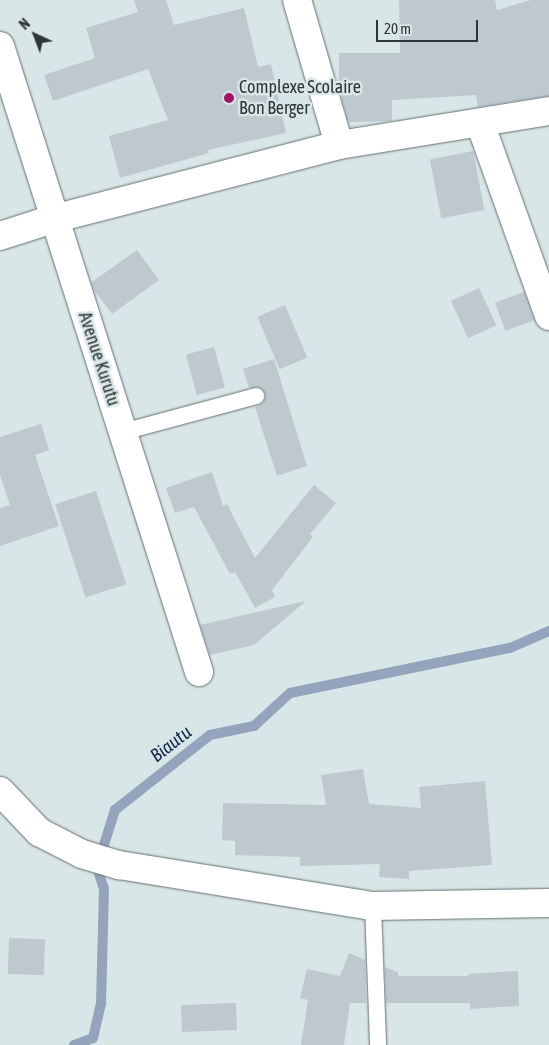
<!DOCTYPE html>
<style>
body{margin:0}
#map{position:relative;width:549px;height:1045px;overflow:hidden;background:#d8e6e7;font-family:"Asap Condensed",sans-serif}
div>[style]{position:absolute}
.stream>*{height:10px;margin:-5px;padding:0 5px;transform-origin:5px;border-radius:5px;background:#95a4bd}
.building>*{inset:0;background:#bdc9cf;transform-origin:0 0}
.roads{filter:drop-shadow(0 0 1px #637071) drop-shadow(0 0 1px #637071)}
.service>*{height:16px;margin:-8px;padding:0 8px;transform-origin:8px;border-radius:8px;background:#fff}
.minor>*{height:28px;margin:-14px;padding:0 14px;transform-origin:14px;border-radius:14px;background:#fff}
.dots>*{width:14px;height:14px;translate:-50% -50%;box-sizing:border-box;border:2px solid #d8e6e7;border-radius:50%}
span{translate:-50% -50%;white-space:nowrap;text-align:center;line-height:1.15;-webkit-text-stroke:5px #d8e6e7;paint-order:stroke}
.poi-label{font-size:18px;color:#2f3434}
.left{translate:0 -50%;text-align:left}
.street-label{font-size:18px;color:#2f3434}
.water-label{font-size:19px;color:#15284c;font-style:italic}
.north{position:absolute;left:10px;top:10px;width:50px;height:50px;-webkit-text-stroke:4px #d8e6e7;paint-order:stroke;rotate:317deg;font-size:14px;font-weight:700;line-height:20px;text-align:center;color:#2f3434}
.north::after{content:'';display:block;margin:auto;width:18px;height:22px;background:#2f3434;clip-path:polygon(50% 0,100% 100%,50% 72%,0 100%)}
.scale{position:absolute;left:376px;top:20px;width:102px;height:22px;box-sizing:border-box;border:2px solid #2f3434;border-top:0;padding-left:6px;font-size:15px;line-height:18px;white-space:nowrap;color:#2f3434;-webkit-text-stroke:4px #d8e6e7;paint-order:stroke}
</style>
<div id="map">
<div class="stream">
<i style="left:74px;top:1045px;width:20px;rotate:-20deg"></i>
<i style="left:93px;top:1038px;width:36px;rotate:-77deg"></i>
<i style="left:101px;top:1003px;width:114px;rotate:-88.5deg"></i>
<i style="left:104px;top:889px;width:23px;rotate:-108deg"></i>
<i style="left:97px;top:867px;width:60px;rotate:-72.5deg"></i>
<i style="left:115px;top:810px;width:121px;rotate:-38.3deg"></i>
<i style="left:210px;top:735px;width:45px;rotate:-11.6deg"></i>
<i style="left:254px;top:726px;width:49px;rotate:-42.5deg"></i>
<i style="left:290px;top:693px;width:225px;rotate:-11.6deg"></i>
<i style="left:510px;top:648px;width:43px;rotate:-23.6deg"></i>
</div>
<div class="building">
<i style="clip-path:polygon(134px 0,166px 0,174px 25px,244px 8px,258px 67px,271px 64px,286px 133px,208px 150px,209px 153px,120px 178px,109px 136px,168px 120px,148px 69px,53px 101px,44px 75px,95px 58px,86px 28px,138px 12px)"></i>
<i style="clip-path:polygon(399px 0,495px 0,497px 10px,531px 0,549px 0,549px 96px,478px 107px,476px 95px,392px 100px,392px 121px,348px 122px,339px 88px,339px 53px,400px 53px)"></i>
<i style="left:473px;top:151px;width:60px;height:44px;rotate:79deg"></i>
<i style="clip-path:polygon(137px 250px,159px 280px,112px 314px,94px 290px,92px 282px)"></i>
<i style="left:479px;top:288px;width:41px;height:31px;rotate:65deg"></i>
<i style="left:524px;top:292px;width:30px;height:31px;rotate:70deg"></i>
<i style="left:285px;top:305px;width:57px;height:30px;rotate:67deg"></i>
<i style="left:214px;top:347px;width:42px;height:29px;rotate:75deg"></i>
<i style="clip-path:polygon(274px 359px,307px 466px,277px 476px,255px 407px,263px 403px,265px 393px,259px 387px,249px 388px,243px 369px)"></i>
<i style="clip-path:polygon(41px 424px,49px 450px,35px 455px,59px 526px,0 546px,0 508px,10px 505px,0 475px,0 437px)"></i>
<i style="clip-path:polygon(212px 472px,223px 506px,227px 504px,255px 558px,314px 485px,336px 503px,310px 534px,313px 537px,272px 590px,275px 597px,255px 608px,235px 572px,230px 574px,194px 507px,175px 513px,166px 488px)"></i>
<i style="left:96px;top:491px;width:98px;height:43px;rotate:72deg"></i>
<i style="clip-path:polygon(306px 601px,254px 645px,210px 655px,200px 625px)"></i>
<i style="clip-path:polygon(363px 769px,369px 804px,421px 808px,419px 787px,485px 781px,492px 865px,409px 871px,409px 879px,379px 877px,380px 864px,300px 866px,300px 857px,235px 855px,235px 841px,222px 840px,223px 803px,326px 805px,321px 775px)"></i>
<i style="left:9px;top:938px;width:36px;height:36px;rotate:2deg"></i>
<i style="clip-path:polygon(349px 953px,365px 960px,366px 1003px,350px 1003px,344px 1045px,301px 1045px,308px 1000px,300px 998px,307px 969px,340px 976px)"></i>
<i style="clip-path:polygon(385px 967px,398px 972px,398px 976px,468px 976px,468px 974px,518px 971px,519px 1006px,470px 1009px,470px 1003px,386px 1003px)"></i>
<i style="left:236px;top:1003px;width:27px;height:55px;rotate:88deg"></i>
</div>
<div class="roads">
<div class="service">
<i style="left:123px;top:432px;width:138px;rotate:-15.1deg"></i>
<i style="left:373px;top:906px;width:139px;rotate:87.9deg"></i>
</div>
<div class="minor">
<i style="left:297px;top:0;width:151px;rotate:73.8deg"></i>
<i style="left:0;top:46px;width:657px;rotate:72.36deg"></i>
<i style="left:480px;top:123px;width:205px;rotate:70.3deg"></i>
<i style="left:0;top:236px;width:56px;rotate:-17.8deg"></i>
<i style="left:53px;top:219px;width:295px;rotate:-14.5deg"></i>
<i style="left:339px;top:145px;width:213px;rotate:-9.2deg"></i>
<i style="left:0;top:791px;width:57px;rotate:46.4deg"></i>
<i style="left:39px;top:832px;width:48px;rotate:27.1deg"></i>
<i style="left:82px;top:854px;width:39px;rotate:17deg"></i>
<i style="left:119px;top:865px;width:257px;rotate:9.2deg"></i>
<i style="left:373px;top:906px;width:176px;rotate:-1deg"></i>
</div>
</div>
<div class="dots">
<i style="left:229px;top:98px;background:#a01561"></i>
</div>
<div class="poi-label">
<span class="left" style="left:239px;top:98px">Complexe Scolaire<br>Bon Berger</span>
</div>
<div class="street-label">
<span style="left:99px;top:359px;rotate:72deg">Avenue Kurutu</span>
</div>
<div class="water-label">
<span style="left:171px;top:744px;rotate:-38deg">Biautu</span>
</div>
<div class="north">N</div>
<div class="scale">20 m</div>
</div>
